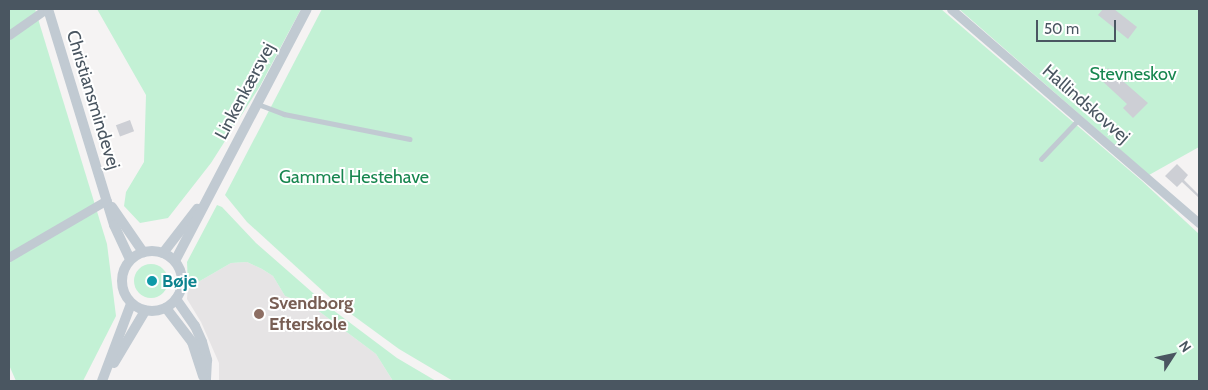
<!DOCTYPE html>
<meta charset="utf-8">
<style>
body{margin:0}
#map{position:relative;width:1208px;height:390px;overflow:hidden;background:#f5f3f3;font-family:Cabin,sans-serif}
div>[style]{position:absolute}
.education>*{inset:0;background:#e6e4e5}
.green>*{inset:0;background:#c3f1d5}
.round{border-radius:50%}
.building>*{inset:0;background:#cdcfd5;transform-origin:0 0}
.service>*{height:4.5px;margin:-2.25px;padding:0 2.25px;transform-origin:2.25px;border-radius:2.25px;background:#c1cad2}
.minor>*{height:9px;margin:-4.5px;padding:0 4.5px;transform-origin:4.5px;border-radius:4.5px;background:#c1cad2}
.tertiary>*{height:10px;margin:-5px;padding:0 5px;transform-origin:5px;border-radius:5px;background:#c1cad2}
.tertiary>.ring{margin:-5px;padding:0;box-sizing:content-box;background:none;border:10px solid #c1cad2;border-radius:50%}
.dots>*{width:14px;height:14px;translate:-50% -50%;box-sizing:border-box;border:2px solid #fff;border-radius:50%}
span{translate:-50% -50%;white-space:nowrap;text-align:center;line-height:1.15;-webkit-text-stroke:4px #fff;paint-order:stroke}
.park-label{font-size:18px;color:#17864f}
.street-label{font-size:18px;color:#4a5661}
.culture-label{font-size:18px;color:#0d838f;font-weight:700}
.left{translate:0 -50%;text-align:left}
.education-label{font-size:18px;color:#785e54;font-weight:700}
.frame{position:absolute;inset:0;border:10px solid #4a5661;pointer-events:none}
.north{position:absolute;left:1148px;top:330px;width:50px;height:50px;-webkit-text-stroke:4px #fff;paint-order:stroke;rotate:55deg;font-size:14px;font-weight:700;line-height:20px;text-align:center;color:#4a5661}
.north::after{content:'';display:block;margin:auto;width:18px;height:22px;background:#4a5661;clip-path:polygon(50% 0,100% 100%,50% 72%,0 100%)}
.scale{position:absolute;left:1036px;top:20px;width:80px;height:22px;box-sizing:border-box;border:2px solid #4a5661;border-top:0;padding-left:6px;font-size:15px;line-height:18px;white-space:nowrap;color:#4a5661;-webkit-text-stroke:4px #fff;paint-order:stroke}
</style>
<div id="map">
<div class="education">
<i style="clip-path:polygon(247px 262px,262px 269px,273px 276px,285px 296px,312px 306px,376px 354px,393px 381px,219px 381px,219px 363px,201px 322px,187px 299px,188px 284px,193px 285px,231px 263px)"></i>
</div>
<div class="green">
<i style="clip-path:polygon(9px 9px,35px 9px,107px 244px,116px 316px,83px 381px,16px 381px,9px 365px)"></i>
<i style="clip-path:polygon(97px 9px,301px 9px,260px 86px,211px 163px,168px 218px,140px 223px,124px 206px,126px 192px,144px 162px,146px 95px)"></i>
<i style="clip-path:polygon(322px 9px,941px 9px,1142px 181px,1199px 234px,1199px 381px,453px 381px,399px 349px,336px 303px,247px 222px,225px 195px)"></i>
<i style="clip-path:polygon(959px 9px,1199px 9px,1199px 147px,1149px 175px)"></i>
<i style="clip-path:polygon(217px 205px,222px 207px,256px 243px,329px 307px,397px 358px,436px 381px,393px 381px,376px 354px,312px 306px,285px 296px,273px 276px,262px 269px,247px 262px,231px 263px,193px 285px,188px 284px,187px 262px)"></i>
<i class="round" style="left:134px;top:264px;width:34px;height:34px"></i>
</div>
<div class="building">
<i style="clip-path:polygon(1103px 9px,1114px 9px,1137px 27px,1128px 39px,1098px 15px)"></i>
<i style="clip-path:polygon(1108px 68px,1148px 103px,1133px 118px,1123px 108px,1127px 104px,1099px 78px)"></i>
<i style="left:130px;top:120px;width:12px;height:15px;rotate:70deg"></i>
<i style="clip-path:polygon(1177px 164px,1188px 175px,1184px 180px,1199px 195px,1199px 198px,1182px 182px,1177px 187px,1165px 176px)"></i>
</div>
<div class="service">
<i style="left:258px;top:104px;width:28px;rotate:21deg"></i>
<i style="left:284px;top:114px;width:128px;rotate:11.2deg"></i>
<i style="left:1041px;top:159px;width:55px;rotate:-46.5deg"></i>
</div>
<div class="minor">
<i style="left:951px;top:9px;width:328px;rotate:40.8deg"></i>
<i style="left:9px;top:35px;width:45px;rotate:-35.1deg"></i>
<i style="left:9px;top:257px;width:113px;rotate:-30.2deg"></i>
</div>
<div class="tertiary">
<i style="left:48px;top:9px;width:226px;rotate:73deg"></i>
<i style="left:114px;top:225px;width:38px;rotate:65deg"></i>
<i style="left:112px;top:207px;width:55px;rotate:55.4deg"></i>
<i class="ring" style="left:122px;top:251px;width:50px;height:50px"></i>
<i style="left:163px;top:253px;width:56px;rotate:-52.3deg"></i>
<i style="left:175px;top:261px;width:284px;rotate:-62.4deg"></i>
<i style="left:176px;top:299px;width:33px;rotate:55deg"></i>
<i style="left:195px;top:326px;width:17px;rotate:66deg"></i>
<i style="left:202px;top:342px;width:19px;rotate:74deg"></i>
<i style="left:207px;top:360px;width:21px;rotate:93deg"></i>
<i style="left:166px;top:308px;width:43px;rotate:52.6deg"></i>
<i style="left:192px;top:342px;width:36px;rotate:72deg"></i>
<i style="left:114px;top:363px;width:61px;rotate:-59.2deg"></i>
<i style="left:102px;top:381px;width:82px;rotate:-69.4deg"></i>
</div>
<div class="dots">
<i style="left:152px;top:281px;background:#0f9aa8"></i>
<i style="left:259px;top:314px;background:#8d6e63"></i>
</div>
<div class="park-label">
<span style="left:1133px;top:74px">Stevneskov</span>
<span style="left:354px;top:177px">Gammel Hestehave</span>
</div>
<div class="street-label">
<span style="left:245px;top:91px;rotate:-62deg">Linkenkærsvej</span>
<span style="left:93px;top:100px;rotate:73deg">Christiansmindevej</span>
<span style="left:1086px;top:104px;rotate:41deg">Hallindskovvej</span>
</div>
<div class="culture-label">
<span class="left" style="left:162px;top:281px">Bøje</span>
</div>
<div class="education-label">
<span class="left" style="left:269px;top:314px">Svendborg<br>Efterskole</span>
</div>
<div class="frame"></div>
<div class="north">N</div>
<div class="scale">50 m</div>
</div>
